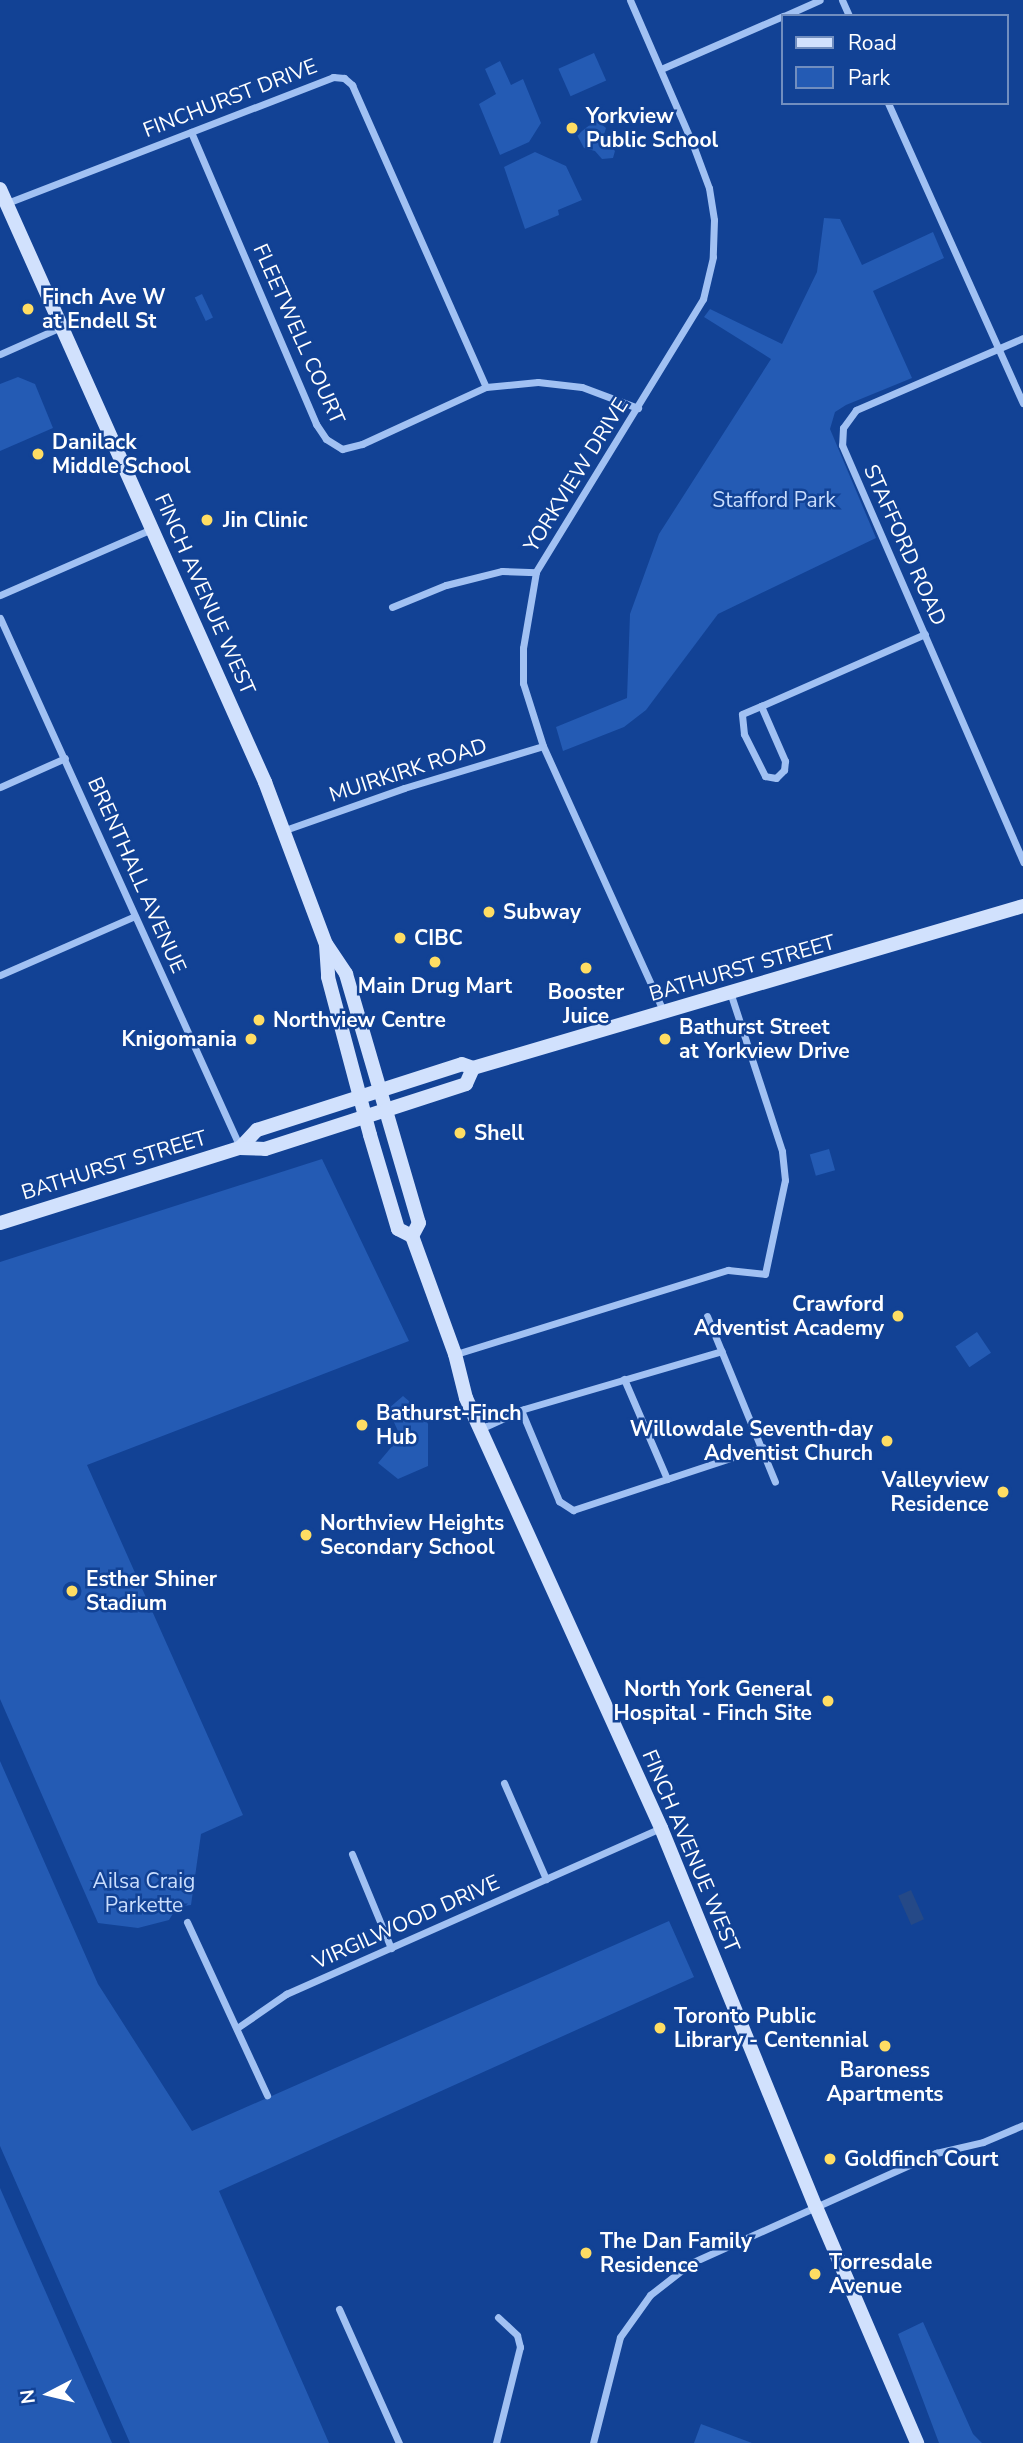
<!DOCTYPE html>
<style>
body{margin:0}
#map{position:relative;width:1023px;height:2443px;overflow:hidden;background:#124295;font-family:"Nunito Sans",sans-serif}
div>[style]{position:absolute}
.green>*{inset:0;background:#245bb4;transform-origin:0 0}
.water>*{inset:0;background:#254987;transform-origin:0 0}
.minor>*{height:7px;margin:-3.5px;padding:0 3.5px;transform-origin:3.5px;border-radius:3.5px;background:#a1c1f3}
.secondary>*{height:14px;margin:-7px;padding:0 7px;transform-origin:7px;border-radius:7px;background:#d1e1fd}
.dots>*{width:19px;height:19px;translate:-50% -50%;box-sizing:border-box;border:4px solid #124295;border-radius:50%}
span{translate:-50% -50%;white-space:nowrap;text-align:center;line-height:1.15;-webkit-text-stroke:5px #124295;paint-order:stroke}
.street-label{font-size:21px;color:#fff}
.poi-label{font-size:21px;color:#fff;font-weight:700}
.left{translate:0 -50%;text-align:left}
.right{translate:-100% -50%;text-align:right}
.park-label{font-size:21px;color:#c9ddfd}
.legend{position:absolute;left:781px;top:14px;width:228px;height:91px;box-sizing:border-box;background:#124295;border:2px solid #718ebf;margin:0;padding:9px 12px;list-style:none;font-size:21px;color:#fff}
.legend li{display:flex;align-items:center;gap:14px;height:35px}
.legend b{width:35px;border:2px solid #718ebf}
.north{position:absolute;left:14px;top:2359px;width:70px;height:70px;-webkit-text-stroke:5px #124295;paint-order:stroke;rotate:263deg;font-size:19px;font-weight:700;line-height:28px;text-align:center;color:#fff}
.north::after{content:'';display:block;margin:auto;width:24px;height:32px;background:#fff;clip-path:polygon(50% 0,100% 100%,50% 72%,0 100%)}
</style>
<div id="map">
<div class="green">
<i style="left:594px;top:53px;width:30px;height:39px;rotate:66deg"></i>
<i style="clip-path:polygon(500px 61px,511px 85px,523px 79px,541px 123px,529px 142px,500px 155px,479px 104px,496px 94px,485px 69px)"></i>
<i style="clip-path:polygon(596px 120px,606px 128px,603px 138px,615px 151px,613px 158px,602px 159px,595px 151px,584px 148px,577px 135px)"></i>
<i style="clip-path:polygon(535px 152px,566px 166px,582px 200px,558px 210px,559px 215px,525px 229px,504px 167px)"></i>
<i style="clip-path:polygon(824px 218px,840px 219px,862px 265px,933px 232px,944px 258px,873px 291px,912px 378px,846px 405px,835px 412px,830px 429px,876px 538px,718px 614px,646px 710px,624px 727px,563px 751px,556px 727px,627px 698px,630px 614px,659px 534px,771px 359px,704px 317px,710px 309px,782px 344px,817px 272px)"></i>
<i style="left:202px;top:294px;width:26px;height:8px;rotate:65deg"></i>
<i style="clip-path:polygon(18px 377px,35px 384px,53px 428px,0 451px,0 384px)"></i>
<i style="left:829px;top:1149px;width:22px;height:20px;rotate:74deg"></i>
<i style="clip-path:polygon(322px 1159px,409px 1341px,87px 1465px,243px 1815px,201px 1834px,191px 1905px,177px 1907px,169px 1920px,138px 1928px,98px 1923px,0 1699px,0 1262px)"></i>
<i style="left:977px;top:1332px;width:25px;height:26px;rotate:56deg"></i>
<i style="clip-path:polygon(403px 1396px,422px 1412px,428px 1424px,428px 1466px,398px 1479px,378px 1463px,394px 1444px,402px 1440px,388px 1409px)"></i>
<i style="clip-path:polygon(0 1761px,98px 1984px,192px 2131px,669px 1921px,694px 1977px,219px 2191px,329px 2443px,130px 2443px,0 2146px)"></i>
<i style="clip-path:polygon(0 2188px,112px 2443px,0 2443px)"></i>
<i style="clip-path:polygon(923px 2322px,973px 2434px,982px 2443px,939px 2443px,898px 2334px)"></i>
<i style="clip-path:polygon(701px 2424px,752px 2443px,694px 2443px)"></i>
</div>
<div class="water">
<i style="left:911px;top:1890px;width:32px;height:14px;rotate:66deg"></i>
</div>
<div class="minor">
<i style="left:630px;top:0;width:158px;rotate:66.5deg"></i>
<i style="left:693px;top:145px;width:46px;rotate:69.6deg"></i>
<i style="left:709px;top:188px;width:32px;rotate:81deg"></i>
<i style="left:714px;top:220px;width:37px;rotate:92deg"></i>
<i style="left:713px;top:257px;width:43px;rotate:103.4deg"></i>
<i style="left:703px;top:299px;width:320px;rotate:121.5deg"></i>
<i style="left:536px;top:572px;width:77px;rotate:99.7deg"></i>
<i style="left:523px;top:648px;width:35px;rotate:90deg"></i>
<i style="left:523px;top:683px;width:66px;rotate:72.4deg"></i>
<i style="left:543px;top:746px;width:293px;rotate:65.6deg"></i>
<i style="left:842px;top:0;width:17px;rotate:66deg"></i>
<i style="left:784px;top:16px;width:39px;rotate:-24deg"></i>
<i style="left:661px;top:69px;width:133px;rotate:-23.5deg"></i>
<i style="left:888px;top:103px;width:329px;rotate:65.8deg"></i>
<i style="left:191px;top:132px;width:318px;rotate:66.8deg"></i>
<i style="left:316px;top:424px;width:18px;rotate:56deg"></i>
<i style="left:326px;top:439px;width:19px;rotate:32deg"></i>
<i style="left:342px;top:449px;width:21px;rotate:-14deg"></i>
<i style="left:362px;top:444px;width:136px;rotate:-24.7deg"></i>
<i style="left:486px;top:387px;width:52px;rotate:-5.5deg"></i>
<i style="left:538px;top:382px;width:44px;rotate:6.5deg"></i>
<i style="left:582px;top:387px;width:60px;rotate:20.6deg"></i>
<i style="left:7px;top:203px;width:350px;rotate:-21.1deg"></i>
<i style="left:333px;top:77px;width:11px;rotate:5deg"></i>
<i style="left:344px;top:78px;width:11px;rotate:41deg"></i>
<i style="left:352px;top:85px;width:330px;rotate:66.1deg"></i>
<i style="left:1023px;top:338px;width:182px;rotate:156.7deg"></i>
<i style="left:856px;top:410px;width:22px;rotate:126deg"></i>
<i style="left:843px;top:428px;width:17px;rotate:93deg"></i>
<i style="left:842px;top:445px;width:455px;rotate:66.5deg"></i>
<i style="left:0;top:354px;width:67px;rotate:-23.9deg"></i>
<i style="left:0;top:595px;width:166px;rotate:-23.5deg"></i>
<i style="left:392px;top:607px;width:58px;rotate:-22.2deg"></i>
<i style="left:446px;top:585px;width:58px;rotate:-14deg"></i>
<i style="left:502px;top:571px;width:34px;rotate:2deg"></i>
<i style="left:0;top:618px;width:581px;rotate:65.6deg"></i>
<i style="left:761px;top:706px;width:60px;rotate:66.4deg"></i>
<i style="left:785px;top:761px;width:9px;rotate:96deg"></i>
<i style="left:784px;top:770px;width:11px;rotate:135deg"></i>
<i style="left:776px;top:778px;width:11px;rotate:-170deg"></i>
<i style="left:765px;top:776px;width:47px;rotate:-116.6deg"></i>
<i style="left:744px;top:734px;width:20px;rotate:-96deg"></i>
<i style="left:742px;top:714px;width:21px;rotate:-23deg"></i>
<i style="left:761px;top:706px;width:179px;rotate:-23.7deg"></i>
<i style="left:0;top:787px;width:71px;rotate:-24deg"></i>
<i style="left:285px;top:830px;width:126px;rotate:-19.4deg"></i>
<i style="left:404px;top:788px;width:145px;rotate:-16.8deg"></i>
<i style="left:0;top:975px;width:147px;rotate:-23.6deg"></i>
<i style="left:707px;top:1316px;width:179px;rotate:67.7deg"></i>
<i style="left:456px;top:1354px;width:285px;rotate:-17.2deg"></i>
<i style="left:728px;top:1270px;width:37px;rotate:6deg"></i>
<i style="left:765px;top:1274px;width:96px;rotate:-78deg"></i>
<i style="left:785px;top:1180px;width:29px;rotate:-96deg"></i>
<i style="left:782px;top:1151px;width:164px;rotate:-108.1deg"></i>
<i style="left:624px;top:1379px;width:109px;rotate:66.7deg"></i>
<i style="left:521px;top:1410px;width:99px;rotate:67.3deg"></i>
<i style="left:559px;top:1501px;width:17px;rotate:33deg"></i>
<i style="left:573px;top:1510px;width:200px;rotate:-18.3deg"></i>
<i style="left:480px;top:1429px;width:48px;rotate:-24.4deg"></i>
<i style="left:524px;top:1409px;width:206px;rotate:-16.3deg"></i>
<i style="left:504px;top:1783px;width:105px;rotate:66.4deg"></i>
<i style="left:352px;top:1854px;width:102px;rotate:67.5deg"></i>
<i style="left:187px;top:1922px;width:191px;rotate:65.2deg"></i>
<i style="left:237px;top:2028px;width:60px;rotate:-34.8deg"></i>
<i style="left:286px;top:1994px;width:410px;rotate:-23.9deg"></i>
<i style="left:339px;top:2309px;width:147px;rotate:65.9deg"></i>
<i style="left:496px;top:2443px;width:99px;rotate:-76deg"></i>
<i style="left:520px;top:2347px;width:12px;rotate:-104deg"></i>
<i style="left:517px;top:2335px;width:26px;rotate:-137deg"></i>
<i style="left:593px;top:2443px;width:109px;rotate:-75.7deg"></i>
<i style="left:620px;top:2337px;width:52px;rotate:-54.5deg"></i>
<i style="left:650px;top:2295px;width:52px;rotate:-38deg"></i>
<i style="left:691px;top:2263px;width:269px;rotate:-24.2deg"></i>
<i style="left:936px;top:2153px;width:48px;rotate:-13.2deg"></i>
<i style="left:983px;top:2142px;width:43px;rotate:-23deg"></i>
</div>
<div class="secondary">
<i style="left:0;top:189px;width:650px;rotate:65.92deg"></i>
<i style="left:265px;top:782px;width:173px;rotate:69.4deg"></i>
<i style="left:326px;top:944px;width:36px;rotate:56deg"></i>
<i style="left:346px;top:974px;width:259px;rotate:73.7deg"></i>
<i style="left:419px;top:1223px;width:15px;rotate:118deg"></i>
<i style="left:412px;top:1236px;width:126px;rotate:70deg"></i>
<i style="left:455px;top:1354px;width:45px;rotate:76deg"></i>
<i style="left:466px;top:1398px;width:472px;rotate:65.6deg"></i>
<i style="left:661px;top:1828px;width:409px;rotate:67.8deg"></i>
<i style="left:816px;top:2207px;width:257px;rotate:66.8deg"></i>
<i style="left:326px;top:945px;width:32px;rotate:86deg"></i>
<i style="left:328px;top:977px;width:163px;rotate:75.1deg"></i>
<i style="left:370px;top:1135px;width:98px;rotate:73.4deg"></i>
<i style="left:398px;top:1229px;width:16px;rotate:27deg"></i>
<i style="left:240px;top:1148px;width:25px;rotate:-47deg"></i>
<i style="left:257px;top:1130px;width:215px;rotate:-17.8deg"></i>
<i style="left:462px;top:1064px;width:12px;rotate:20deg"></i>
<i style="left:473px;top:1068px;width:573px;rotate:-16.41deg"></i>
<i style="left:0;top:1223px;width:251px;rotate:-17.4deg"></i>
<i style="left:240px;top:1148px;width:25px;rotate:2deg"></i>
<i style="left:265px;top:1149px;width:127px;rotate:-17.9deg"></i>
<i style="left:386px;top:1110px;width:84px;rotate:-18deg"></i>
<i style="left:466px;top:1084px;width:17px;rotate:-66deg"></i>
</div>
<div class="dots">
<i style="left:572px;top:128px;background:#ffdd63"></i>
<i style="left:28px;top:309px;background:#ffdd63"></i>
<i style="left:38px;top:454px;background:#ffdd63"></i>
<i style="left:207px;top:520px;background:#ffdd63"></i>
<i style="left:489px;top:912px;background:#ffdd63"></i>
<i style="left:400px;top:938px;background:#ffdd63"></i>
<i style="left:435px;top:962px;background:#ffdd63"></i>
<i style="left:586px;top:968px;background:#ffdd63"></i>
<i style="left:259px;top:1020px;background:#ffdd63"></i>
<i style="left:251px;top:1039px;background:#ffdd63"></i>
<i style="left:665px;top:1039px;background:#ffdd63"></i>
<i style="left:460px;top:1133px;background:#ffdd63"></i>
<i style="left:898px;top:1316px;background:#ffdd63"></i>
<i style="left:362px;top:1425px;background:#ffdd63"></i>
<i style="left:887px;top:1441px;background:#ffdd63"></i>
<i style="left:1003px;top:1492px;background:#ffdd63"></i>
<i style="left:306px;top:1535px;background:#ffdd63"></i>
<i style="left:72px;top:1591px;background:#ffdd63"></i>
<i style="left:828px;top:1701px;background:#ffdd63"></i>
<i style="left:660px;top:2028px;background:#ffdd63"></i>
<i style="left:885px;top:2046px;background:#ffdd63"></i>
<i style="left:830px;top:2159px;background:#ffdd63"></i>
<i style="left:586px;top:2253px;background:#ffdd63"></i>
<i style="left:815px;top:2274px;background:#ffdd63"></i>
</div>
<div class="street-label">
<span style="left:230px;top:98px;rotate:-21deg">FINCHURST DRIVE</span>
<span style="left:299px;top:334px;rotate:66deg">FLEETWELL COURT</span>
<span style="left:576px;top:475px;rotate:-58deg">YORKVIEW DRIVE</span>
<span style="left:905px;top:545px;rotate:66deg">STAFFORD ROAD</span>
<span style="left:205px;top:594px;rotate:66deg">FINCH AVENUE WEST</span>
<span style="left:408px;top:770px;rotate:-18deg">MUIRKIRK ROAD</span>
<span style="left:137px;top:875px;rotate:66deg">BRENTHALL AVENUE</span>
<span style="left:742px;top:968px;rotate:-16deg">BATHURST STREET</span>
<span style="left:114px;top:1165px;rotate:-17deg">BATHURST STREET</span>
<span style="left:691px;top:1851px;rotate:67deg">FINCH AVENUE WEST</span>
<span style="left:406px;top:1922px;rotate:-24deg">VIRGILWOOD DRIVE</span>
</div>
<div class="poi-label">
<span class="left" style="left:586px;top:128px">Yorkview<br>Public School</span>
<span class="left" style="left:42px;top:309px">Finch Ave W<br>at Endell St</span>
<span class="left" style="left:52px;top:454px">Danilack<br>Middle School</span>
<span class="left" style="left:223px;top:520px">Jin Clinic</span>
<span class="left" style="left:503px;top:912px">Subway</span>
<span class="left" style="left:414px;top:938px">CIBC</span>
<span style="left:435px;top:986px">Main Drug Mart</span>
<span style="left:586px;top:1004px">Booster<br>Juice</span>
<span class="left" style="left:273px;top:1020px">Northview Centre</span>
<span class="left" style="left:679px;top:1039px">Bathurst Street<br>at Yorkview Drive</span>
<span class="right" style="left:237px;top:1039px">Knigomania</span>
<span class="left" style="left:474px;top:1133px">Shell</span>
<span class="right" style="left:884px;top:1316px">Crawford<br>Adventist Academy</span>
<span class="left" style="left:376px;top:1425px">Bathurst-Finch<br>Hub</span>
<span class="right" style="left:873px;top:1441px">Willowdale Seventh-day<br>Adventist Church</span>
<span class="right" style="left:989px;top:1492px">Valleyview<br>Residence</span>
<span class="left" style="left:320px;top:1535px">Northview Heights<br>Secondary School</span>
<span class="left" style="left:86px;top:1591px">Esther Shiner<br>Stadium</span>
<span class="right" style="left:812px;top:1701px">North York General<br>Hospital - Finch Site</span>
<span class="left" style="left:674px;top:2028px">Toronto Public<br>Library - Centennial</span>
<span style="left:885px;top:2082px">Baroness<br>Apartments</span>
<span class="left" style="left:844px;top:2159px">Goldfinch Court</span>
<span class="left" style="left:600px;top:2253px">The Dan Family<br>Residence</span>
<span class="left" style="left:829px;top:2274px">Torresdale<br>Avenue</span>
</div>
<div class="park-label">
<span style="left:774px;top:500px">Stafford Park</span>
<span style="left:144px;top:1893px">Ailsa Craig<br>Parkette</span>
</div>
<ul class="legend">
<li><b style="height:9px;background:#d1e1fd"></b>Road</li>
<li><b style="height:19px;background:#245bb4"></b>Park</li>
</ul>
<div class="north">N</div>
</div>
